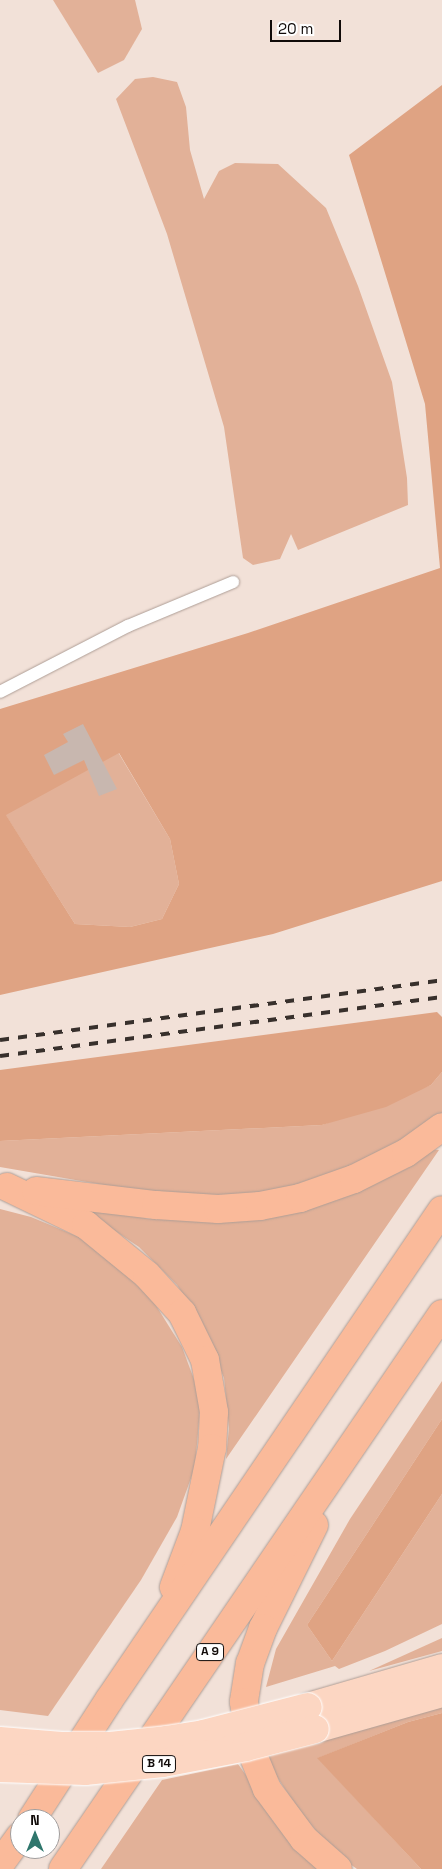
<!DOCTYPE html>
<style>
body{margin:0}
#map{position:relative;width:442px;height:1869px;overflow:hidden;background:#f2e1d8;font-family:"Space Grotesk",sans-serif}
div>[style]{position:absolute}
.green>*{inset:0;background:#e2b198}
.forest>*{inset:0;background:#dfa383}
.building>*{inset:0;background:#c8b7af}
.roads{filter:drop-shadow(0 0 1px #ae9e96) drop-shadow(0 0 1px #ae9e96)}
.service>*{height:12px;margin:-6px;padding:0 6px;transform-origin:6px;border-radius:6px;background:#fff}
.primary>*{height:28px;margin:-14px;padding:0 14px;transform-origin:14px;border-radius:14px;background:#fcd6c2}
.motorway>*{height:28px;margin:-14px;padding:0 14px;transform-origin:14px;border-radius:14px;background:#faba9a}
.rail>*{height:4px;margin-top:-2px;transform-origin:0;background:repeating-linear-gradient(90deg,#38302c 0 9px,transparent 0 18px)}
.bridges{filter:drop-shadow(0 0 1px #fff) drop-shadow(0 0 1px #fff)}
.primary-bridge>*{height:28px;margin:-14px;padding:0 14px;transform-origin:14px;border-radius:14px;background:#fcd6c2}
span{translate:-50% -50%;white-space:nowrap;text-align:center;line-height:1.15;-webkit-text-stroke:4px #fff;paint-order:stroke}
.shield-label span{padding:1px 4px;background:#fff;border:1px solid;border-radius:4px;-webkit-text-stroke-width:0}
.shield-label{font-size:12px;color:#110b09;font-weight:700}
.north{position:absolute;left:10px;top:1809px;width:50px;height:50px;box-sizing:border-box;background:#fff;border:1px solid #a09d9d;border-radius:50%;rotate:0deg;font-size:14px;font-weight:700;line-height:20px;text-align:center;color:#110b09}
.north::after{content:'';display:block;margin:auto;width:18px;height:22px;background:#2f766c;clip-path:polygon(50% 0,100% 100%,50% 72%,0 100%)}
.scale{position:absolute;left:270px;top:20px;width:71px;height:22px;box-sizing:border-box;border:2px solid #110b09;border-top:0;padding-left:6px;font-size:15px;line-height:18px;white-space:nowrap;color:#110b09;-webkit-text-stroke:4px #fff;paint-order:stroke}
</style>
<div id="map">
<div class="green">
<i style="clip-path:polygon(53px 0,135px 0,142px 29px,124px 60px,98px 73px)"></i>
<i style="clip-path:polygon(153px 77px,177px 82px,186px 107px,190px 150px,204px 199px,219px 171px,235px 163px,278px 164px,326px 208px,358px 286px,392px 382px,407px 478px,408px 505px,298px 550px,291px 534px,280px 559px,253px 565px,243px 558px,224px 427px,167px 234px,116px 99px,135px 79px)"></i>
<i style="clip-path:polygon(118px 752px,170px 839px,179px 884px,162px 919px,130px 927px,75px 924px,5px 814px)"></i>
<i style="clip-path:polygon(442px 1072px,442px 1113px,405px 1142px,334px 1180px,284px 1193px,221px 1198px,151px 1193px,0 1167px,0 1141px,322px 1125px,431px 1085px)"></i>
<i style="clip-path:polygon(429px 1149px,439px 1150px,226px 1459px,229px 1428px,224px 1378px,202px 1324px,177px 1285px,139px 1247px,84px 1210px,91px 1205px,149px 1219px,224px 1219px)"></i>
<i style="clip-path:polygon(0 1209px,31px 1217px,79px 1237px,124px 1267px,150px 1296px,182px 1347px,201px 1398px,195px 1467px,177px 1517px,141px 1580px,48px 1716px,0 1710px)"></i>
<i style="clip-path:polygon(442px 1381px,442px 1419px,307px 1625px,332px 1661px,442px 1494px,442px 1624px,385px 1651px,339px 1669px,335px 1666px,266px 1687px,276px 1649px,350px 1519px)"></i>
<i style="clip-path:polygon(442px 1638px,442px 1651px,369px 1671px)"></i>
<i style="clip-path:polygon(442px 1705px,442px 1713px,408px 1722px,318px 1758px,421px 1869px,357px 1869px,336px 1854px,300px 1812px,264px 1757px)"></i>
<i style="clip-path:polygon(238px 1764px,277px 1819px,320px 1869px,101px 1869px,162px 1780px)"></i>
</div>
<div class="forest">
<i style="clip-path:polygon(evenodd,442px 85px,442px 881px,273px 934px,0 995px,0 709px,248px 633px,440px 568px,425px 404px,349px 155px,442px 85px,119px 753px,170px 839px,179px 884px,162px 919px,130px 927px,75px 924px,6px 815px,119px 753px)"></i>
<i style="clip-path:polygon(437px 1012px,442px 1017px,442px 1072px,431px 1085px,386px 1107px,322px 1125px,0 1141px,0 1070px)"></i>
<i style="clip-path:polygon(442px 1419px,442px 1494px,332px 1661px,307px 1625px)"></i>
<i style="clip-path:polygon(442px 1713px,442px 1869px,421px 1869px,317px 1758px,408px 1722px)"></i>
</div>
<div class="building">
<i style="clip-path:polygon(83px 724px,117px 789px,99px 796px,84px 760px,54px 775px,44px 755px,68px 742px,63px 734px)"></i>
</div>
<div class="roads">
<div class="service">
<i style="left:0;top:692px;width:144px;rotate:-27.3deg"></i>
<i style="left:128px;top:626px;width:114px;rotate:-22.7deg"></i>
</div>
<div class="primary">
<i style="left:308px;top:1707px;width:140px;rotate:-16.2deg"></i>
<i style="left:315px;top:1729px;width:132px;rotate:-15.8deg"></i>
</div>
<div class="motorway">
<i style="left:7px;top:1187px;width:88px;rotate:25.7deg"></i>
<i style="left:86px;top:1225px;width:79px;rotate:39.3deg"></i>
<i style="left:147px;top:1275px;width:52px;rotate:47.4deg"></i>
<i style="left:182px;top:1313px;width:52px;rotate:63.9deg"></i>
<i style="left:205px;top:1360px;width:53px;rotate:80.2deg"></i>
<i style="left:214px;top:1412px;width:36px;rotate:93deg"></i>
<i style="left:212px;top:1448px;width:85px;rotate:101.6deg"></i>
<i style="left:195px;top:1531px;width:60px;rotate:110.6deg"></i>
<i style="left:36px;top:1191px;width:121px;rotate:6.7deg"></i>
<i style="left:156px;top:1205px;width:62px;rotate:3.7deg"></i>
<i style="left:218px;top:1209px;width:42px;rotate:-4.1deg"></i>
<i style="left:260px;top:1206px;width:41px;rotate:-11.3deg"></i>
<i style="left:300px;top:1198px;width:57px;rotate:-19.4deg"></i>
<i style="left:354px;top:1179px;width:58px;rotate:-26.6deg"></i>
<i style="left:406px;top:1153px;width:44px;rotate:-35.8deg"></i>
<i style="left:314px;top:1525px;width:115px;rotate:116.3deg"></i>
<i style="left:263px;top:1628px;width:37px;rotate:110deg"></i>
<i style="left:250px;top:1663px;width:39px;rotate:99deg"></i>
<i style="left:244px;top:1702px;width:49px;rotate:81.7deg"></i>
<i style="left:251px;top:1750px;width:42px;rotate:67.7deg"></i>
<i style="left:267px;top:1789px;width:62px;rotate:53.5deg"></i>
<i style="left:304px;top:1839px;width:45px;rotate:41.4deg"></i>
<i style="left:32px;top:1819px;width:142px;rotate:-57.1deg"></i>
<i style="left:109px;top:1700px;width:592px;rotate:-55.8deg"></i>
<i style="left:0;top:1864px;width:34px;rotate:-54deg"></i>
<i style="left:63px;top:1869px;width:672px;rotate:-55.67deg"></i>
</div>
</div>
<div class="rail">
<i style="left:0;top:1040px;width:446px;rotate:-7.7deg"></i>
<i style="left:0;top:1056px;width:446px;rotate:-7.6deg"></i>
</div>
<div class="bridges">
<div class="primary-bridge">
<i style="left:0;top:1741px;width:62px;rotate:4.6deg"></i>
<i style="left:62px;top:1746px;width:48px"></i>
<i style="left:110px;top:1746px;width:56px;rotate:-6.1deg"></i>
<i style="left:166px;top:1740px;width:37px;rotate:-9deg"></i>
<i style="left:203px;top:1734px;width:108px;rotate:-14.4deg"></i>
<i style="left:0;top:1768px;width:85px;rotate:2deg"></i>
<i style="left:85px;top:1771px;width:78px;rotate:-5.9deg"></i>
<i style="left:163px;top:1763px;width:85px;rotate:-10.9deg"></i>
<i style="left:246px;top:1747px;width:71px;rotate:-14.6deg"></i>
</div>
</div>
<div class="shield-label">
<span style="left:210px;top:1652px">A 9</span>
<span style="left:159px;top:1764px">B 14</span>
</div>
<div class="north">N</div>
<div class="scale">20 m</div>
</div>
